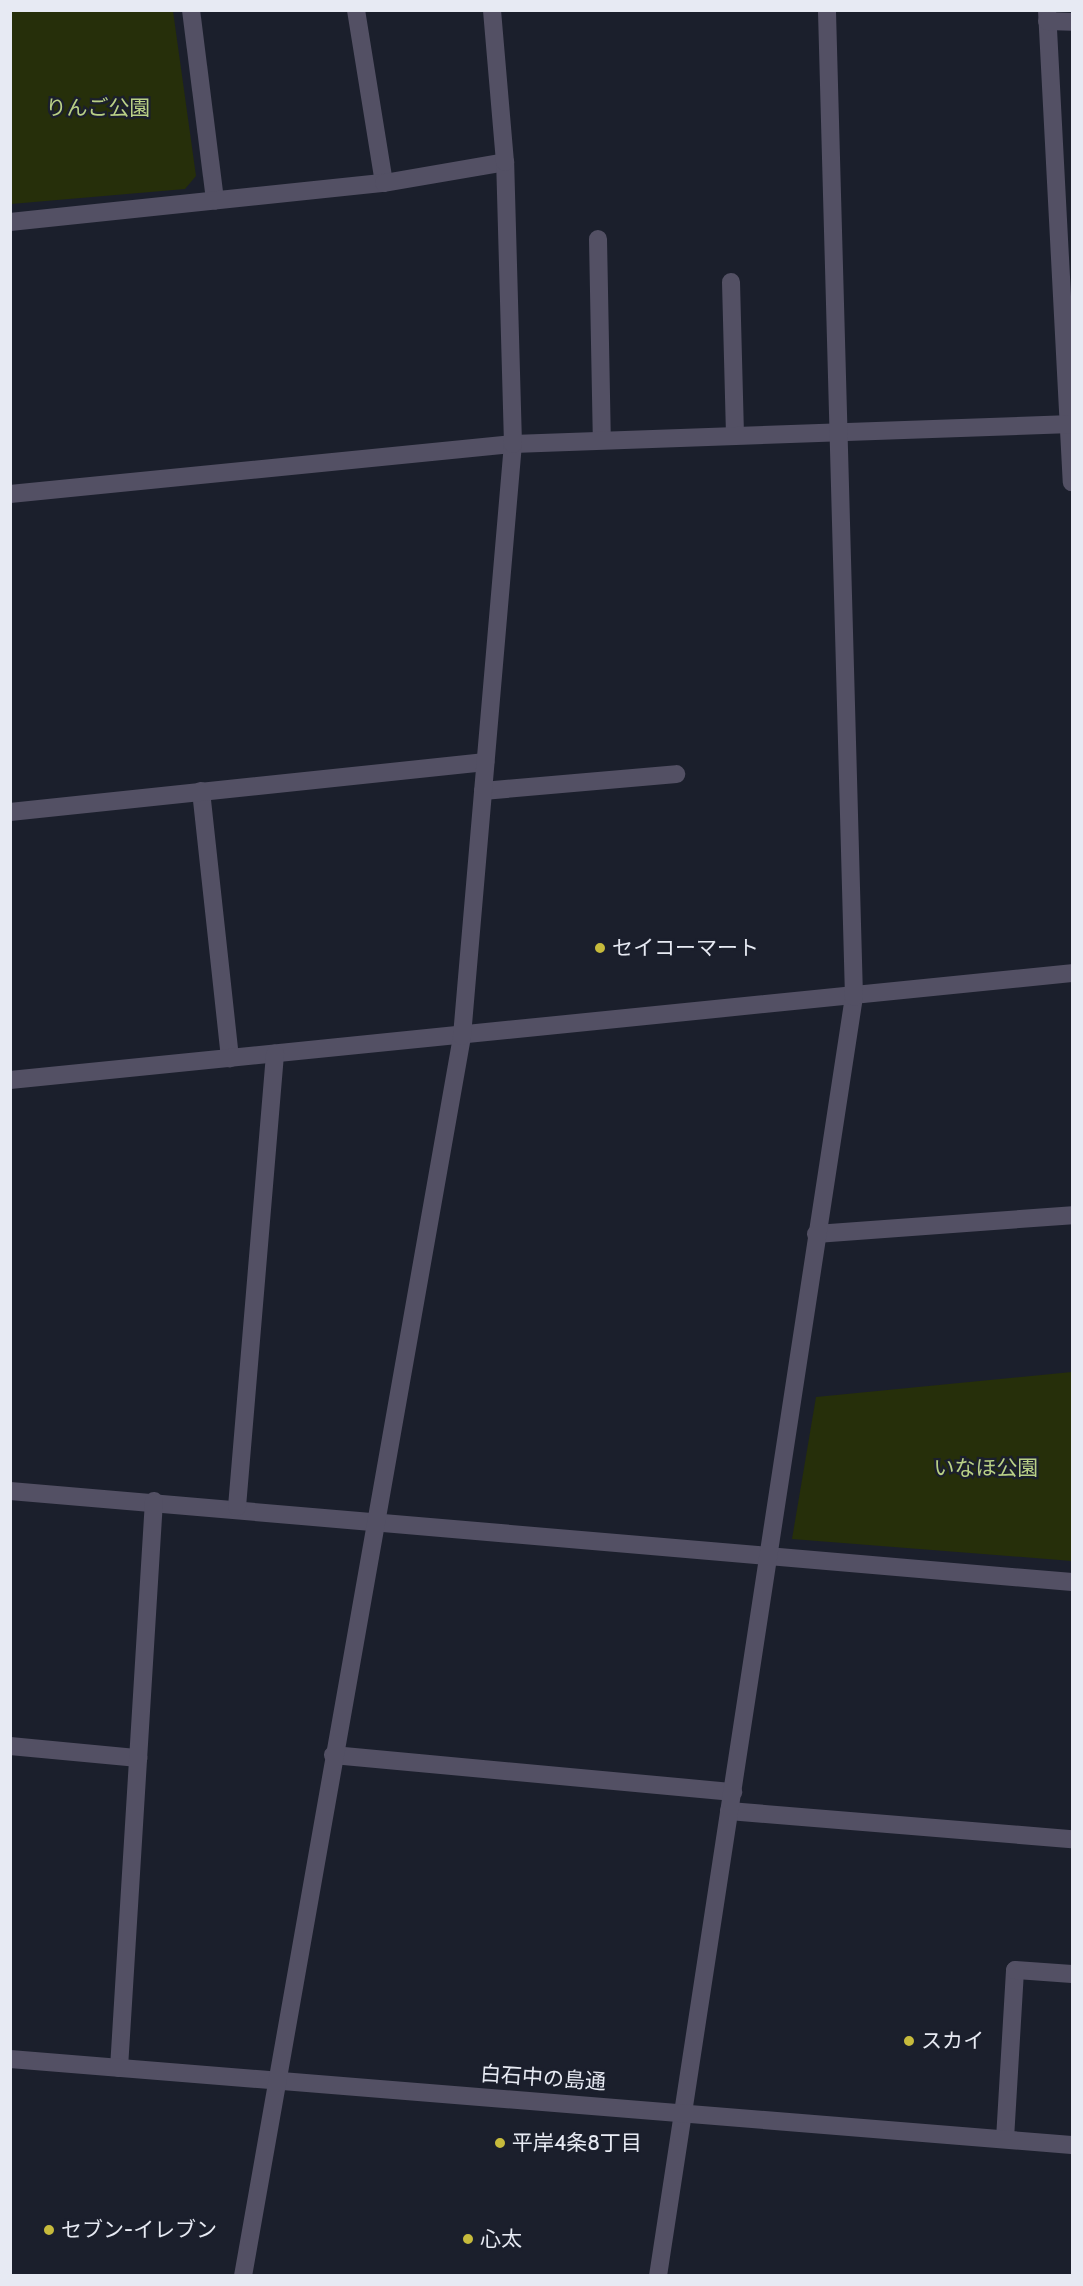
<!DOCTYPE html>
<meta charset="utf-8">
<style>
body{margin:0}
#map{position:relative;width:1083px;height:2286px;overflow:hidden;background:#1b1f2c;font-family:Cabin,"Noto Sans JP",sans-serif}
div>[style]{position:absolute}
.green>*{inset:0;background:#262f0a}
.service>*{height:18px;margin:-9px;padding:0 9px;transform-origin:9px;border-radius:9px;background:#535064}
.minor>*{height:18px;margin:-9px;padding:0 9px;transform-origin:9px;border-radius:9px;background:#535064}
.tertiary>*{height:18px;margin:-9px;padding:0 9px;transform-origin:9px;border-radius:9px;background:#535064}
.dots>*{width:16px;height:16px;translate:-50% -50%;box-sizing:border-box;border:3px solid #1b1f2c;border-radius:50%}
span{translate:-50% -50%;white-space:nowrap;text-align:center;line-height:1.15;-webkit-text-stroke:4.5px #1b1f2c;paint-order:stroke}
.park-label{font-size:21px;color:#b9d086}
.poi-label{font-size:21px;color:#e7eaf3}
.left{translate:0 -50%;text-align:left}
.street-label{font-size:21px;color:#e7eaf3}
.frame{position:absolute;inset:0;border:12px solid #e7eaf3;pointer-events:none}
</style>
<div id="map">
<div class="green">
<i style="clip-path:polygon(11px 10px,173px 11px,196px 176px,185px 189px,11px 204px)"></i>
<i style="clip-path:polygon(1072px 1372px,1072px 1561px,792px 1539px,816px 1397px)"></i>
</div>
<div class="service">
<i style="left:598px;top:239px;width:201px;rotate:88.9deg"></i>
<i style="left:731px;top:282px;width:153px;rotate:88.5deg"></i>
<i style="left:483px;top:791px;width:194px;rotate:-5deg"></i>
<i style="left:1005px;top:2139px;width:169px;rotate:-86.6deg"></i>
<i style="left:1015px;top:1970px;width:57px;rotate:4deg"></i>
</div>
<div class="minor">
<i style="left:191px;top:10px;width:192px;rotate:82.8deg"></i>
<i style="left:356px;top:10px;width:175px;rotate:80.8deg"></i>
<i style="left:1047px;top:10px;width:473px;rotate:87deg"></i>
<i style="left:1047px;top:21px;width:25px;rotate:2deg"></i>
<i style="left:10px;top:222px;width:376px;rotate:-6deg"></i>
<i style="left:384px;top:183px;width:123px;rotate:-9.8deg"></i>
<i style="left:10px;top:494px;width:505px;rotate:-5.68deg"></i>
<i style="left:513px;top:444px;width:559px;rotate:-2.05deg"></i>
<i style="left:201px;top:791px;width:269px;rotate:83.8deg"></i>
<i style="left:10px;top:812px;width:478px;rotate:-6deg"></i>
<i style="left:10px;top:1080px;width:1067px;rotate:-5.75deg"></i>
<i style="left:816px;top:1234px;width:257px;rotate:-4.2deg"></i>
<i style="left:10px;top:1491px;width:1066px;rotate:4.9deg"></i>
<i style="left:237px;top:1507px;width:455px;rotate:-85.2deg"></i>
<i style="left:10px;top:1746px;width:129px;rotate:5.4deg"></i>
<i style="left:333px;top:1755px;width:402px;rotate:5.3deg"></i>
<i style="left:729px;top:1811px;width:344px;rotate:4.7deg"></i>
<i style="left:119px;top:2068px;width:568px;rotate:-86.47deg"></i>
<i style="left:658px;top:2276px;width:1294px;rotate:-81.29deg"></i>
<i style="left:854px;top:997px;width:987px;rotate:-91.57deg"></i>
</div>
<div class="tertiary">
<i style="left:10px;top:2059px;width:1065px;rotate:4.63deg"></i>
<i style="left:243px;top:2276px;width:1259px;rotate:-79.98deg"></i>
<i style="left:462px;top:1036px;width:594px;rotate:-85.08deg"></i>
<i style="left:513px;top:444px;width:282px;rotate:-91.6deg"></i>
<i style="left:505px;top:162px;width:153px;rotate:-94.9deg"></i>
</div>
<div class="dots">
<i style="left:600px;top:948px;background:#c7bb3c"></i>
<i style="left:909px;top:2041px;background:#c7bb3c"></i>
<i style="left:500px;top:2143px;background:#c7bb3c"></i>
<i style="left:49px;top:2230px;background:#c7bb3c"></i>
<i style="left:468px;top:2239px;background:#c7bb3c"></i>
</div>
<div class="park-label">
<span style="left:98px;top:108px">りんご公園</span>
<span style="left:986px;top:1468px">いなほ公園</span>
</div>
<div class="poi-label">
<span class="left" style="left:612px;top:948px">セイコーマート</span>
<span class="left" style="left:921px;top:2041px">スカイ</span>
<span class="left" style="left:512px;top:2143px">平岸4条8丁目</span>
<span class="left" style="left:61px;top:2230px">セブン-イレブン</span>
<span class="left" style="left:480px;top:2239px">心太</span>
</div>
<div class="street-label">
<span style="left:543px;top:2078px;rotate:4deg">白石中の島通</span>
</div>
<div class="frame"></div>
</div>
